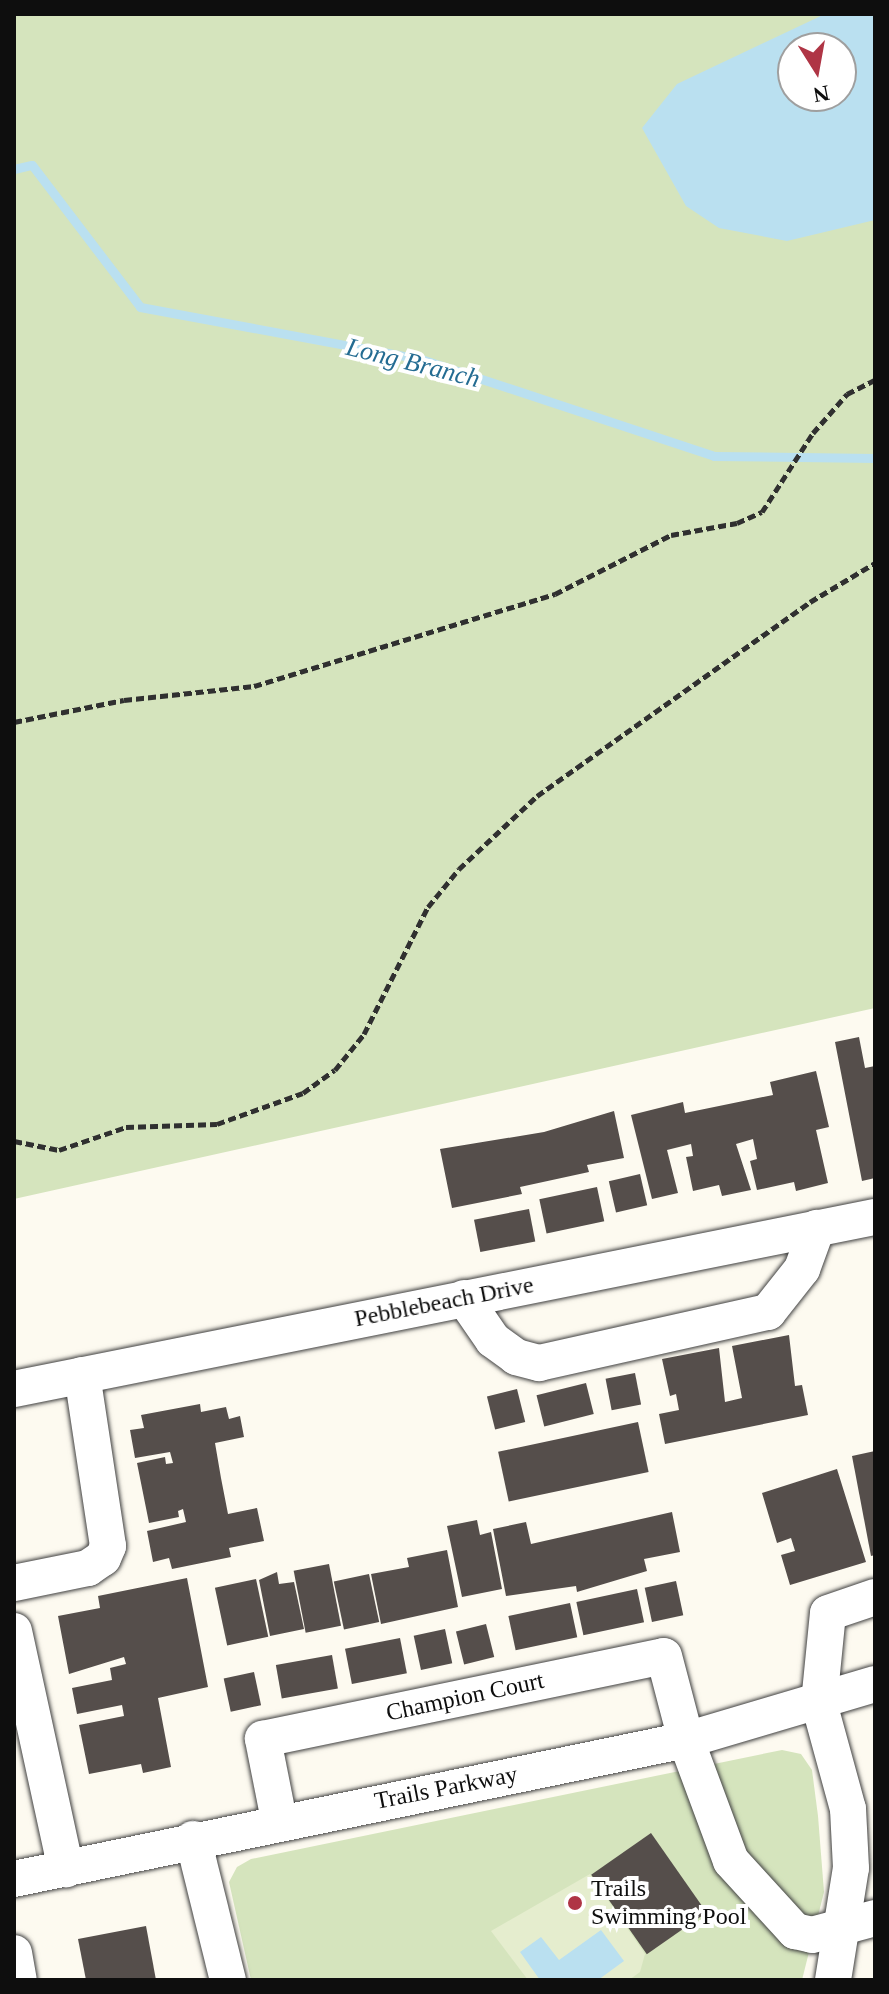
<!DOCTYPE html>
<style>
body{margin:0}
#map{position:relative;width:889px;height:1994px;overflow:hidden;background:#fdfaf0;font-family:"Times New Roman",serif}
div>[style]{position:absolute}
.green>*{inset:0;background:#d5e4bd}
.pitch>*{inset:0;background:#e5edce}
.water>*{inset:0;background:#bae0f0}
.stream>*{height:9px;margin:-4.5px;padding:0 4.5px;transform-origin:4.5px;border-radius:4.5px;background:#bae0f0}
.building>*{inset:0;background:#554e4b;transform-origin:0 0}
.path>*{height:5px;margin-top:-2.5px;transform-origin:0;background:repeating-linear-gradient(90deg,#303030 0 8px,transparent 0 12px)}
.roads{filter:drop-shadow(0 0 2px #414141) drop-shadow(0 0 2px #414141)}
.minor>*{height:36px;margin:-18px;padding:0 18px;transform-origin:18px;border-radius:18px;background:#fff}
.dots>*{width:22px;height:22px;translate:-50% -50%;box-sizing:border-box;border:4px solid #fff;border-radius:50%}
span{translate:-50% -50%;white-space:nowrap;text-align:center;line-height:1.15;-webkit-text-stroke:8px #fff;paint-order:stroke}
.street-label{font-size:24px;color:#0e0e0e}
.poi-label{font-size:24px;color:#0e0e0e}
.left{translate:0 -50%;text-align:left}
.water-label{font-size:26px;color:#246c92;font-style:italic}
.frame{position:absolute;inset:0;border:16px solid #0e0e0e;pointer-events:none}
.north{position:absolute;left:777px;top:32px;width:80px;height:80px;box-sizing:border-box;background:#fff;border:2px solid #9f9f9f;border-radius:50%;rotate:169deg;font-size:22px;font-weight:700;line-height:32px;text-align:center;color:#0e0e0e}
.north::after{content:'';display:block;margin:auto;width:28px;height:36px;background:#af3545;clip-path:polygon(50% 0,100% 100%,50% 72%,0 100%)}
</style>
<div id="map">
<div class="green">
<i style="clip-path:polygon(evenodd,14px 14px,875px 14px,875px 1008px,14px 1199px,14px 14px,793px 48px,841px 48px,841px 96px,793px 96px,793px 48px)"></i>
<i style="clip-path:polygon(782px 1750px,801px 1754px,812px 1770px,818px 1816px,824px 1892px,802px 1980px,251px 1980px,229px 1882px,237px 1867px,251px 1859px)"></i>
</div>
<div class="pitch">
<i style="clip-path:polygon(590px 1874px,645px 1954px,640px 1972px,629px 1980px,528px 1980px,491px 1931px)"></i>
</div>
<div class="water">
<i style="clip-path:polygon(evenodd,825px 14px,875px 14px,875px 220px,787px 241px,719px 228px,686px 206px,642px 128px,677px 84px,825px 14px,793px 48px,841px 48px,841px 96px,793px 96px,793px 48px)"></i>
<i style="clip-path:polygon(601px 1930px,624px 1961px,598px 1980px,540px 1980px,520px 1952px,541px 1937px,559px 1960px)"></i>
</div>
<div class="stream">
<i style="left:14px;top:169px;width:18px;rotate:-13deg"></i>
<i style="left:32px;top:165px;width:178px;rotate:52.7deg"></i>
<i style="left:140px;top:307px;width:286px;rotate:10.5deg"></i>
<i style="left:421px;top:359px;width:309px;rotate:18.3deg"></i>
<i style="left:714px;top:456px;width:161px;rotate:0.7deg"></i>
</div>
<div class="building">
<i style="clip-path:polygon(859px 1037px,865px 1068px,875px 1066px,875px 1178px,862px 1181px,835px 1042px)"></i>
<i style="clip-path:polygon(816px 1071px,829px 1127px,816px 1130px,828px 1183px,796px 1191px,794px 1182px,757px 1190px,750px 1161px,757px 1159px,753px 1139px,736px 1144px,751px 1190px,722px 1196px,719px 1185px,693px 1191px,686px 1157px,693px 1156px,691px 1144px,667px 1150px,678px 1193px,652px 1199px,631px 1115px,683px 1102px,685px 1113px,773px 1095px,770px 1082px)"></i>
<i style="clip-path:polygon(614px 1111px,624px 1158px,587px 1165px,589px 1172px,520px 1187px,522px 1194px,452px 1208px,440px 1149px,544px 1132px)"></i>
<i style="left:640px;top:1174px;width:32px;height:32px;rotate:77deg"></i>
<i style="left:597px;top:1187px;width:35px;height:59px;rotate:78deg"></i>
<i style="left:529px;top:1209px;width:33px;height:56px;rotate:79deg"></i>
<i style="clip-path:polygon(789px 1335px,795px 1386px,802px 1385px,808px 1415px,665px 1444px,659px 1414px,679px 1410px,676px 1394px,670px 1396px,662px 1359px,719px 1348px,725px 1402px,742px 1398px,732px 1346px)"></i>
<i style="left:635px;top:1373px;width:32px;height:30px;rotate:79deg"></i>
<i style="left:586px;top:1383px;width:32px;height:51px;rotate:76deg"></i>
<i style="left:517px;top:1389px;width:34px;height:31px;rotate:76deg"></i>
<i style="clip-path:polygon(200px 1404px,201px 1412px,226px 1407px,229px 1419px,240px 1416px,244px 1437px,215px 1443px,221px 1478px,228px 1514px,257px 1508px,264px 1541px,229px 1548px,231px 1557px,172px 1569px,169px 1558px,153px 1562px,147px 1531px,186px 1522px,183px 1509px,178px 1511px,179px 1517px,149px 1523px,137px 1463px,165px 1457px,166px 1464px,173px 1463px,170px 1452px,135px 1458px,130px 1430px,144px 1428px,141px 1415px)"></i>
<i style="left:638px;top:1422px;width:51px;height:143px;rotate:78deg"></i>
<i style="clip-path:polygon(875px 1451px,875px 1555px,871px 1556px,852px 1456px)"></i>
<i style="clip-path:polygon(837px 1469px,866px 1562px,790px 1585px,781px 1555px,795px 1551px,791px 1538px,777px 1543px,762px 1493px)"></i>
<i style="clip-path:polygon(672px 1512px,680px 1552px,644px 1559px,647px 1571px,577px 1592px,576px 1586px,506px 1596px,493px 1529px,526px 1522px,531px 1544px)"></i>
<i style="clip-path:polygon(477px 1520px,480px 1535px,491px 1532px,502px 1589px,462px 1597px,447px 1526px)"></i>
<i style="clip-path:polygon(447px 1550px,458px 1607px,381px 1624px,371px 1574px,409px 1567px,407px 1558px)"></i>
<i style="left:329px;top:1564px;width:63px;height:36px;rotate:79deg"></i>
<i style="clip-path:polygon(277px 1572px,279px 1584px,294px 1582px,304px 1629px,270px 1636px,259px 1580px)"></i>
<i style="left:369px;top:1574px;width:49px;height:36px;rotate:78deg"></i>
<i style="clip-path:polygon(187px 1578px,208px 1687px,158px 1698px,171px 1767px,143px 1773px,141px 1764px,89px 1774px,79px 1725px,124px 1716px,122px 1705px,77px 1714px,72px 1688px,112px 1680px,110px 1668px,126px 1664px,124px 1657px,69px 1674px,58px 1616px,100px 1608px,98px 1596px)"></i>
<i style="left:256px;top:1579px;width:59px;height:42px;rotate:78deg"></i>
<i style="left:676px;top:1581px;width:35px;height:32px;rotate:78deg"></i>
<i style="left:637px;top:1589px;width:34px;height:62px;rotate:78deg"></i>
<i style="left:570px;top:1603px;width:35px;height:63px;rotate:78deg"></i>
<i style="left:486px;top:1624px;width:34px;height:31px;rotate:76deg"></i>
<i style="left:445px;top:1629px;width:35px;height:32px;rotate:78deg"></i>
<i style="left:400px;top:1638px;width:36px;height:56px;rotate:79deg"></i>
<i style="left:332px;top:1655px;width:34px;height:57px;rotate:80deg"></i>
<i style="left:254px;top:1672px;width:34px;height:31px;rotate:78deg"></i>
<i style="left:651px;top:1833px;width:97px;height:73px;rotate:55deg"></i>
<i style="clip-path:polygon(146px 1926px,156px 1980px,86px 1980px,78px 1939px)"></i>
</div>
<div class="path">
<i style="left:14px;top:722px;width:112px;rotate:-11.3deg"></i>
<i style="left:124px;top:700px;width:131px;rotate:-6.1deg"></i>
<i style="left:254px;top:686px;width:315px;rotate:-17deg"></i>
<i style="left:555px;top:594px;width:130px;rotate:-27deg"></i>
<i style="left:671px;top:535px;width:67px;rotate:-10.3deg"></i>
<i style="left:737px;top:523px;width:27px;rotate:-24deg"></i>
<i style="left:762px;top:512px;width:94px;rotate:-57.2deg"></i>
<i style="left:813px;top:433px;width:52px;rotate:-48.9deg"></i>
<i style="left:847px;top:394px;width:31px;rotate:-27deg"></i>
<i style="left:14px;top:1141px;width:46px;rotate:11.3deg"></i>
<i style="left:59px;top:1150px;width:71px;rotate:-18.9deg"></i>
<i style="left:126px;top:1127px;width:91px;rotate:-1.9deg"></i>
<i style="left:217px;top:1124px;width:91px;rotate:-19.8deg"></i>
<i style="left:303px;top:1093px;width:39px;rotate:-36deg"></i>
<i style="left:335px;top:1070px;width:46px;rotate:-51.1deg"></i>
<i style="left:364px;top:1034px;width:142px;rotate:-63.3deg"></i>
<i style="left:428px;top:907px;width:49px;rotate:-50.8deg"></i>
<i style="left:459px;top:869px;width:107px;rotate:-43.1deg"></i>
<i style="left:537px;top:796px;width:335px;rotate:-35.4deg"></i>
<i style="left:810px;top:602px;width:76px;rotate:-31deg"></i>
</div>
<div class="roads">
<div class="minor">
<i style="left:464px;top:1298px;width:51px;rotate:55.4deg"></i>
<i style="left:493px;top:1340px;width:29px;rotate:36deg"></i>
<i style="left:516px;top:1357px;width:24px;rotate:15deg"></i>
<i style="left:539px;top:1363px;width:235px;rotate:-12.6deg"></i>
<i style="left:768px;top:1312px;width:55px;rotate:-51.7deg"></i>
<i style="left:802px;top:1269px;width:44px;rotate:-69.9deg"></i>
<i style="left:14px;top:1389px;width:878px;rotate:-11.3deg"></i>
<i style="left:14px;top:1583px;width:76px;rotate:-11.5deg"></i>
<i style="left:88px;top:1568px;width:18px;rotate:-34deg"></i>
<i style="left:103px;top:1558px;width:13px;rotate:-67deg"></i>
<i style="left:108px;top:1546px;width:173px;rotate:-98.6deg"></i>
<i style="left:14px;top:1631px;width:244px;rotate:77.7deg"></i>
<i style="left:279px;top:1820px;width:83px;rotate:-101.2deg"></i>
<i style="left:263px;top:1739px;width:409px;rotate:-11.7deg"></i>
<i style="left:664px;top:1656px;width:87px;rotate:75.3deg"></i>
<i style="left:686px;top:1740px;width:129px;rotate:69.6deg"></i>
<i style="left:731px;top:1861px;width:95px;rotate:47.6deg"></i>
<i style="left:795px;top:1931px;width:17px;rotate:13deg"></i>
<i style="left:812px;top:1935px;width:65px;rotate:-15.1deg"></i>
<i style="left:193px;top:1839px;width:145px;rotate:76.1deg"></i>
<i style="left:14px;top:1879px;width:686px;rotate:-11.69deg"></i>
<i style="left:686px;top:1740px;width:197px;rotate:-16.5deg"></i>
<i style="left:14px;top:1953px;width:27px;rotate:80deg"></i>
<i style="left:833px;top:1980px;width:113px;rotate:-80.9deg"></i>
<i style="left:851px;top:1868px;width:59px;rotate:-92.9deg"></i>
<i style="left:848px;top:1809px;width:110px;rotate:-105.3deg"></i>
<i style="left:819px;top:1703px;width:90px;rotate:-84.3deg"></i>
<i style="left:828px;top:1613px;width:50px;rotate:-18.8deg"></i>
</div>
</div>
<div class="dots">
<i style="left:575px;top:1903px;background:#af3545"></i>
</div>
<div class="street-label">
<span style="left:444px;top:1302px;rotate:-11deg">Pebblebeach Drive</span>
<span style="left:465px;top:1697px;rotate:-12deg">Champion Court</span>
<span style="left:446px;top:1788px;rotate:-11deg">Trails Parkway</span>
</div>
<div class="poi-label">
<span class="left" style="left:591px;top:1903px">Trails<br>Swimming Pool</span>
</div>
<div class="water-label">
<span style="left:413px;top:363px;rotate:14deg">Long Branch</span>
</div>
<div class="frame"></div>
<div class="north">N</div>
</div>
